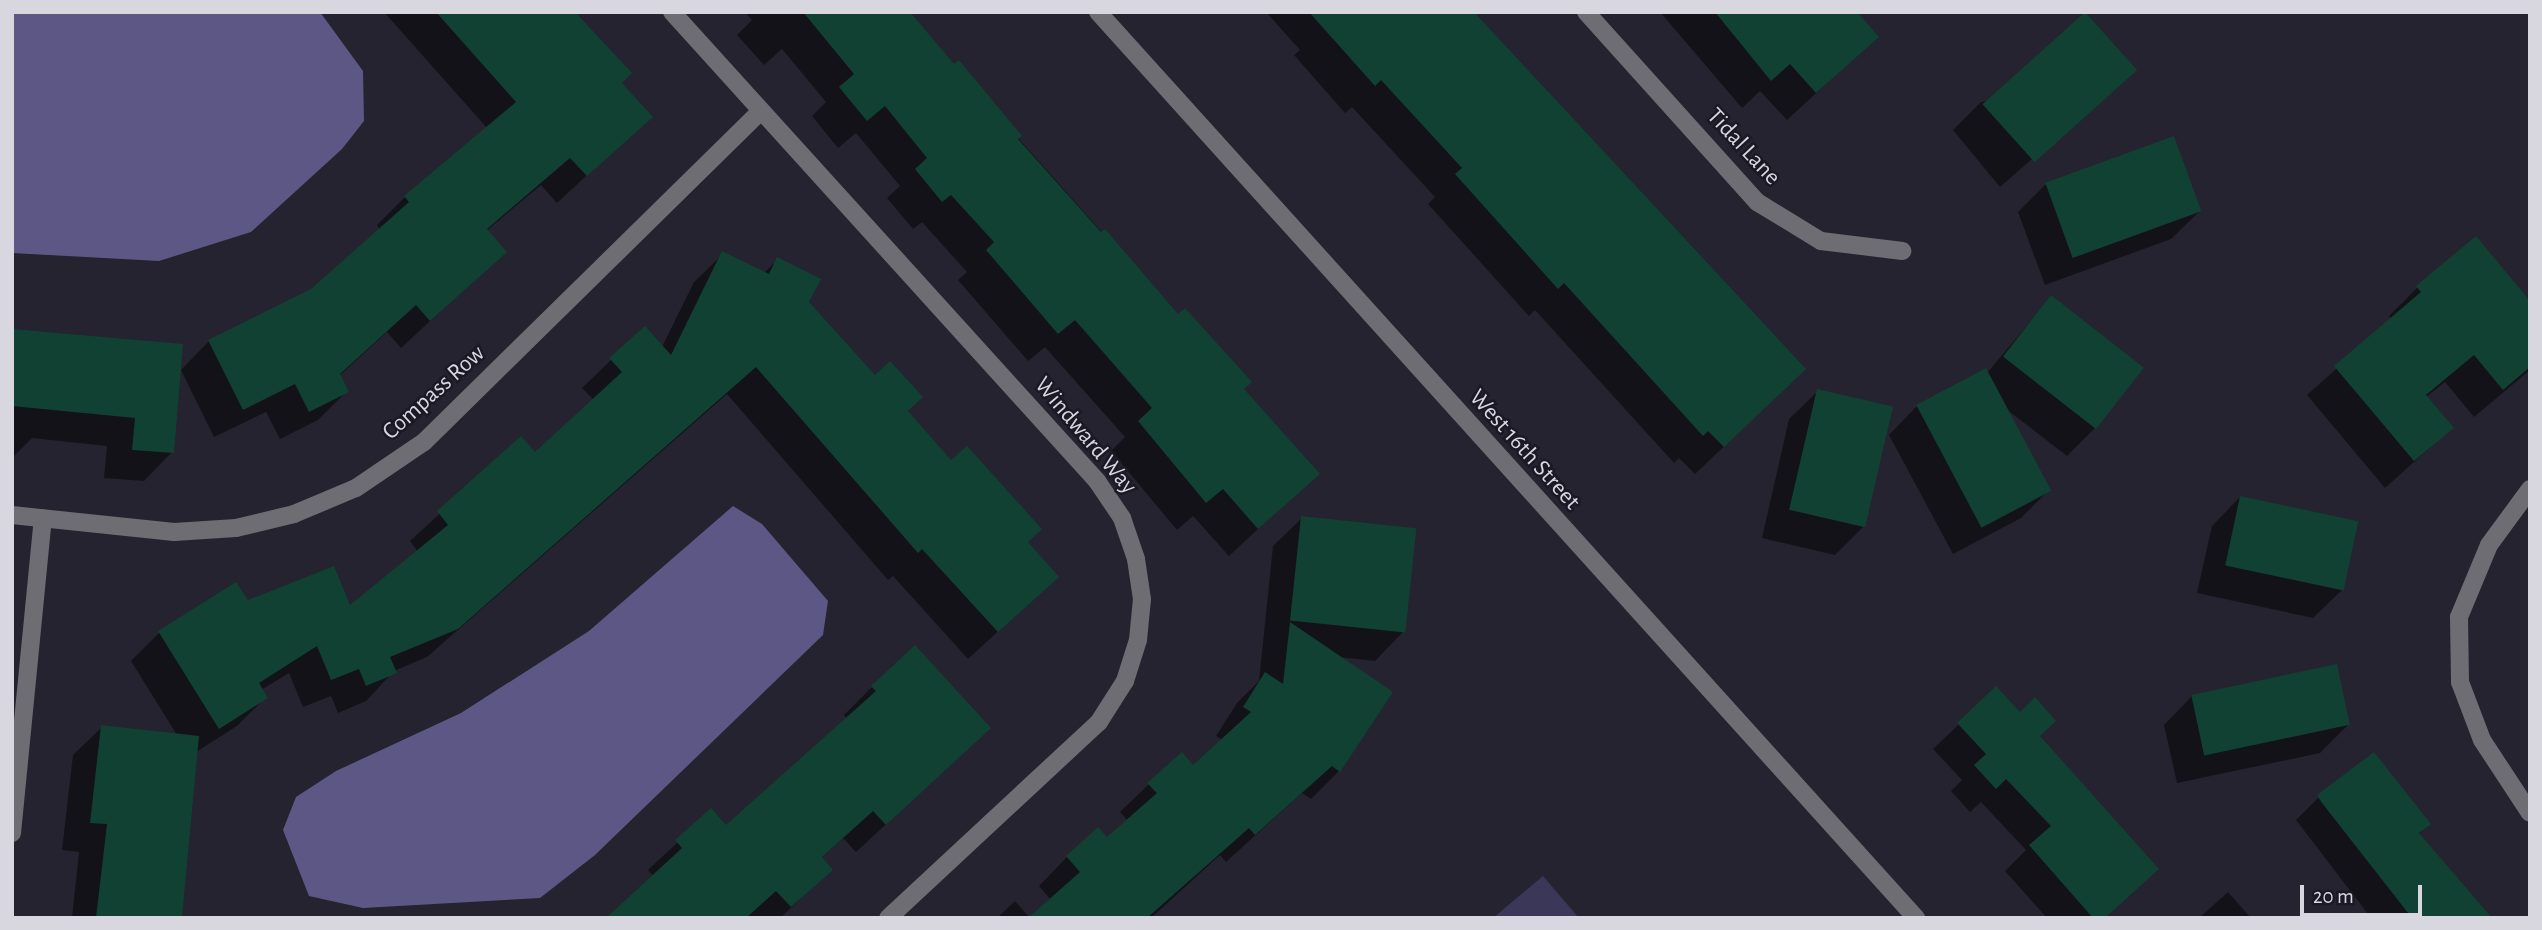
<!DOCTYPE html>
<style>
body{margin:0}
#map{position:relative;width:2542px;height:930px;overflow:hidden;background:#24232f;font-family:"Alegreya Sans",sans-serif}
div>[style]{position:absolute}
.green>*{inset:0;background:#3b3759}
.water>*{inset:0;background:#5d5785}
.shadow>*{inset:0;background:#0007}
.building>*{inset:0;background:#114132;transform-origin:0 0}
.minor>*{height:18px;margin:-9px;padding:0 9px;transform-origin:9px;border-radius:9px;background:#6e6d74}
span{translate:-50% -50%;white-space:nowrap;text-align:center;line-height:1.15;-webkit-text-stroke:5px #1b1925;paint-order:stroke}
.street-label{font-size:24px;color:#d8d7df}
.frame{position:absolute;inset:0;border:14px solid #d8d7df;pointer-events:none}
.scale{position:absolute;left:2300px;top:885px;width:122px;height:32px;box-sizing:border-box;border:4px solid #d8d7df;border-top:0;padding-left:9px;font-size:21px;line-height:24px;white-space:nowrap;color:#d8d7df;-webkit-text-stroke:5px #1b1925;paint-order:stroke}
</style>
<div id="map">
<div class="green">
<i style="clip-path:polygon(1543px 876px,1579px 918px,1493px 918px)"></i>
</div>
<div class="water">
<i style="clip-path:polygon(12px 12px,320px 12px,363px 71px,364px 121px,342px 149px,251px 232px,159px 261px,12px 253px)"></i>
<i style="clip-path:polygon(733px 506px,762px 524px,828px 601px,823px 635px,595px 855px,540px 898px,363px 908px,309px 896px,283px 830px,296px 797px,336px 771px,461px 713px,589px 631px)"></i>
</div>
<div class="shadow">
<i style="clip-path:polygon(384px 12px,574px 12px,620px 83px,650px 117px,557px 203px,541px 185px,486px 231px,505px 252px,401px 348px,387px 332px,339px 376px,346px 392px,318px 420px,280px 439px,266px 412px,214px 437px,181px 370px,209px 341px,312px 291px,380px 230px,377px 225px,405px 197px,487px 128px)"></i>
<i style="clip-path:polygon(745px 12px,906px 12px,1317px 474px,1229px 556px,1193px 516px,1177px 530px,1111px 451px,1125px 437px,1045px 347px,1028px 361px,958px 280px,967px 272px,922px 222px,913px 229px,887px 198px,900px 186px,856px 133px,838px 148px,812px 116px,826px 102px,782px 49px,764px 65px,737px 35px,752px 20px)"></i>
<i style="clip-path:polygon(1266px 12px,1472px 12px,1776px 397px,1695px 474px,1679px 458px,1674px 463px,1535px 310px,1529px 316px,1428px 204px,1435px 197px,1352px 107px,1345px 113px,1294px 55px,1300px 50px)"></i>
<i style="clip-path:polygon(1660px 12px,1855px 12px,1877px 37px,1787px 120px,1760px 91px,1742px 108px)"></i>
<i style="clip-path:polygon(2134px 70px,2000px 187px,1953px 130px,1981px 102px)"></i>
<i style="clip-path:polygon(2046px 184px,2200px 211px,2171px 239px,2045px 285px,2018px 212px)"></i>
<i style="clip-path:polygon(2475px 239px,2530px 304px,2530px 370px,2474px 417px,2445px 382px,2426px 397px,2452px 428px,2385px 488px,2307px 395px,2392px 319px,2389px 316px,2417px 288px)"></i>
<i style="clip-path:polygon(723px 254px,763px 274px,778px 259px,807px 303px,1057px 577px,968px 659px,893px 576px,888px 580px,727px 394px,427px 657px,394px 671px,366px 701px,338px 713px,331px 696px,303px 707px,289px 673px,261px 690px,266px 697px,237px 726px,196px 752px,180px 918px,72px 918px,79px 852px,62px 850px,73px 755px,102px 727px,177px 735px,131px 661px,159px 633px,236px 584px,247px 602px,350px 608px,418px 552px,410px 541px,521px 439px,535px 454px,594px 400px,582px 388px,611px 360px,662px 347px,694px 282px)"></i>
<i style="clip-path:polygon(2051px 297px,2095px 428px,2067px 456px,2006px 409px,2049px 490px,2021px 518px,1953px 554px,1889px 435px,1917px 406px,1987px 373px)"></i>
<i style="clip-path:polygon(12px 333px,181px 346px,172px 452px,144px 481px,104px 478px,107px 446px,32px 438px,12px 458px)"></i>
<i style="clip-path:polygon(1818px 391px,1863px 527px,1835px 555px,1762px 538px,1789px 419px)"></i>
<i style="clip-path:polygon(2240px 497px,2342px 590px,2313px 618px,2197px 593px,2212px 526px)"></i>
<i style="clip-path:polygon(1302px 518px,1403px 632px,1375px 661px,1338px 657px,1339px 771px,1311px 799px,1302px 793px,1226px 862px,1220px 855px,1151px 918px,1031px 918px,1051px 900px,1039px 886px,1067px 857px,1098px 830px,1107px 840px,1128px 821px,1120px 812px,1149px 784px,1193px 767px,1223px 740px,1216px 736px,1237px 703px,1259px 681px,1273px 546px)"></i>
<i style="clip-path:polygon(872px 687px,960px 756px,856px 852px,843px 838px,821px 858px,831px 870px,780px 918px,608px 918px,653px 876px,648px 870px,711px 811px,726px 827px,847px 719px,844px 715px)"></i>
<i style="clip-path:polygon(1996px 689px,2157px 869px,2105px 918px,2047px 918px,2005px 871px,2026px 850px,1981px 802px,1970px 812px,1951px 791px,1962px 780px,1933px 749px)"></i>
<i style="clip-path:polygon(2192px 696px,2348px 725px,2320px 753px,2177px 783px,2164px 725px)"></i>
<i style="clip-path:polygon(2319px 797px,2429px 824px,2418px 835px,2489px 918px,2371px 918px,2296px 820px)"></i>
<i style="clip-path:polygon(2228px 892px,2251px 918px,2199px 918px)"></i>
<i style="clip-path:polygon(1015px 901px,1030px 918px,997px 918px)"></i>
</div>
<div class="building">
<i style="clip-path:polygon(436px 12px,575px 12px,632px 73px,622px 83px,653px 117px,587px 176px,570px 158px,487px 229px,507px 252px,430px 321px,416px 305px,340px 374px,349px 392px,309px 412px,295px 384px,243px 410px,208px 340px,311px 289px,409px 202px,404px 196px,516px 102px)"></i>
<i style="clip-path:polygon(803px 12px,910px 12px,954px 64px,959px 60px,1022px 136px,1018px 139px,1101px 232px,1105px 229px,1178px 314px,1185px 308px,1252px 382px,1244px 389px,1320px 474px,1258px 529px,1223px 489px,1206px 503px,1138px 421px,1152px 408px,1075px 320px,1058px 334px,986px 250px,994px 242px,951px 195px,942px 202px,915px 169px,927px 158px,885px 106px,867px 121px,839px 87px,854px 74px)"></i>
<i style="clip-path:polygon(1309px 12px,1474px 12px,1806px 369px,1724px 447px,1708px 431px,1703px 436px,1564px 283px,1558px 289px,1455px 174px,1462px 168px,1381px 80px,1375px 86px)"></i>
<i style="clip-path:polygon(1715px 12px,1857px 12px,1879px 37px,1816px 93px,1790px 64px,1771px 81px)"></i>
<i style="left:2085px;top:12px;width:78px;height:138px;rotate:48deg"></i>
<i style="left:2174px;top:136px;width:80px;height:137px;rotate:70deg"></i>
<i style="clip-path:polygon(2476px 236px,2530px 301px,2530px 367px,2503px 390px,2474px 355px,2426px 395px,2454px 428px,2414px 461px,2334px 366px,2421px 292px,2416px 286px)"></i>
<i style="clip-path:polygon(722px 251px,769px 274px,777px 257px,821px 279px,809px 302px,875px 375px,890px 361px,923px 397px,908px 411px,951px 460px,967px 446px,1042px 529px,1028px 542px,1059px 577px,998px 632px,922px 549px,918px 553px,756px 367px,458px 629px,390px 657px,397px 673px,366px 686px,359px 669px,331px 680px,317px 646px,259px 683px,268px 698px,219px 729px,158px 631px,236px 582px,248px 600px,334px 566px,350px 605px,448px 525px,437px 511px,521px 436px,535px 452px,622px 372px,609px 358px,645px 326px,671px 355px)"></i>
<i style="left:2051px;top:295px;width:118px;height:78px;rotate:38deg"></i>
<i style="clip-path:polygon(12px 329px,183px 344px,174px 453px,132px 450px,135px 418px,12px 406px)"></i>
<i style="left:1986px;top:368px;width:139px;height:79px;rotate:62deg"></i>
<i style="left:1817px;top:389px;width:78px;height:124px;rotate:13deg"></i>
<i style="left:2240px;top:496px;width:121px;height:71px;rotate:12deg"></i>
<i style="left:1301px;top:516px;width:116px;height:105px;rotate:6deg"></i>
<i style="clip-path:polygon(1290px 622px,1393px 692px,1340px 772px,1332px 766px,1255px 835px,1249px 828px,1147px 918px,1028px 918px,1080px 872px,1066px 856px,1098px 827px,1107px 837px,1157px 793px,1147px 783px,1182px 752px,1193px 765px,1251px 712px,1243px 707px,1265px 672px,1283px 684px)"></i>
<i style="clip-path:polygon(915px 645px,991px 728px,886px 825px,873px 811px,822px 857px,833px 870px,791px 907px,776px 891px,746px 918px,606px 918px,682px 848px,675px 840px,711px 808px,726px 825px,876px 691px,871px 686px)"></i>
<i style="left:2337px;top:664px;width:62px;height:149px;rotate:78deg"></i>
<i style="clip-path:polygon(1996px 686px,2020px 712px,2035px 697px,2056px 721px,2040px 736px,2159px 869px,2105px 918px,2093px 918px,2029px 845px,2051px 826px,2006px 779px,1996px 789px,1974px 765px,1986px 754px,1957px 723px)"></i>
<i style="clip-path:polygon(101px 725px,199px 736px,182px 918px,96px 918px,107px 824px,90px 823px)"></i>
<i style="clip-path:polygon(2374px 752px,2431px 824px,2419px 833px,2492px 918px,2412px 918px,2322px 803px,2317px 795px)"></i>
</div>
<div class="minor">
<i style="left:672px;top:12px;width:633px;rotate:47.82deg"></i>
<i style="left:1097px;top:481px;width:45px;rotate:56deg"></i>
<i style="left:1122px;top:518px;width:43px;rotate:71.1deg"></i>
<i style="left:1136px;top:559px;width:40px;rotate:81.5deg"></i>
<i style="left:1142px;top:599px;width:41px;rotate:95.6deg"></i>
<i style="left:1138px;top:640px;width:43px;rotate:107.6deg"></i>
<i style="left:1125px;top:681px;width:49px;rotate:122.4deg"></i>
<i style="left:1099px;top:722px;width:288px;rotate:137.1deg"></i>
<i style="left:1098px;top:12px;width:1221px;rotate:47.92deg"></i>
<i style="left:1586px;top:12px;width:256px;rotate:48deg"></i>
<i style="left:1757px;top:202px;width:75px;rotate:31.4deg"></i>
<i style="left:1821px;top:241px;width:82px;rotate:7deg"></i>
<i style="left:2530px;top:489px;width:69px;rotate:126.2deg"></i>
<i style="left:2489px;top:545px;width:78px;rotate:112.6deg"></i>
<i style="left:2459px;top:617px;width:65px;rotate:89.1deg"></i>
<i style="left:2460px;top:682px;width:62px;rotate:69.2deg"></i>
<i style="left:2482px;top:740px;width:87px;rotate:56.7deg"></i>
<i style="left:12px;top:515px;width:163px;rotate:6deg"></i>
<i style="left:174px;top:532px;width:62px;rotate:-3.7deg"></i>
<i style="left:236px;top:528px;width:60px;rotate:-13.6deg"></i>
<i style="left:294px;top:514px;width:67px;rotate:-22.8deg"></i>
<i style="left:356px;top:488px;width:82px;rotate:-34.1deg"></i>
<i style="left:424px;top:442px;width:472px;rotate:-44.5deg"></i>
<i style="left:12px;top:833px;width:316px;rotate:-84.4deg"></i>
</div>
<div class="street-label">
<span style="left:1743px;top:147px;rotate:47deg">Tidal Lane</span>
<span style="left:434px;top:393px;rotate:-42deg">Compass Row</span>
<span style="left:1085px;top:436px;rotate:50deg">Windward Way</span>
<span style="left:1524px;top:450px;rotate:48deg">West 16th Street</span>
</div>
<div class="frame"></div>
<div class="scale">20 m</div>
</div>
